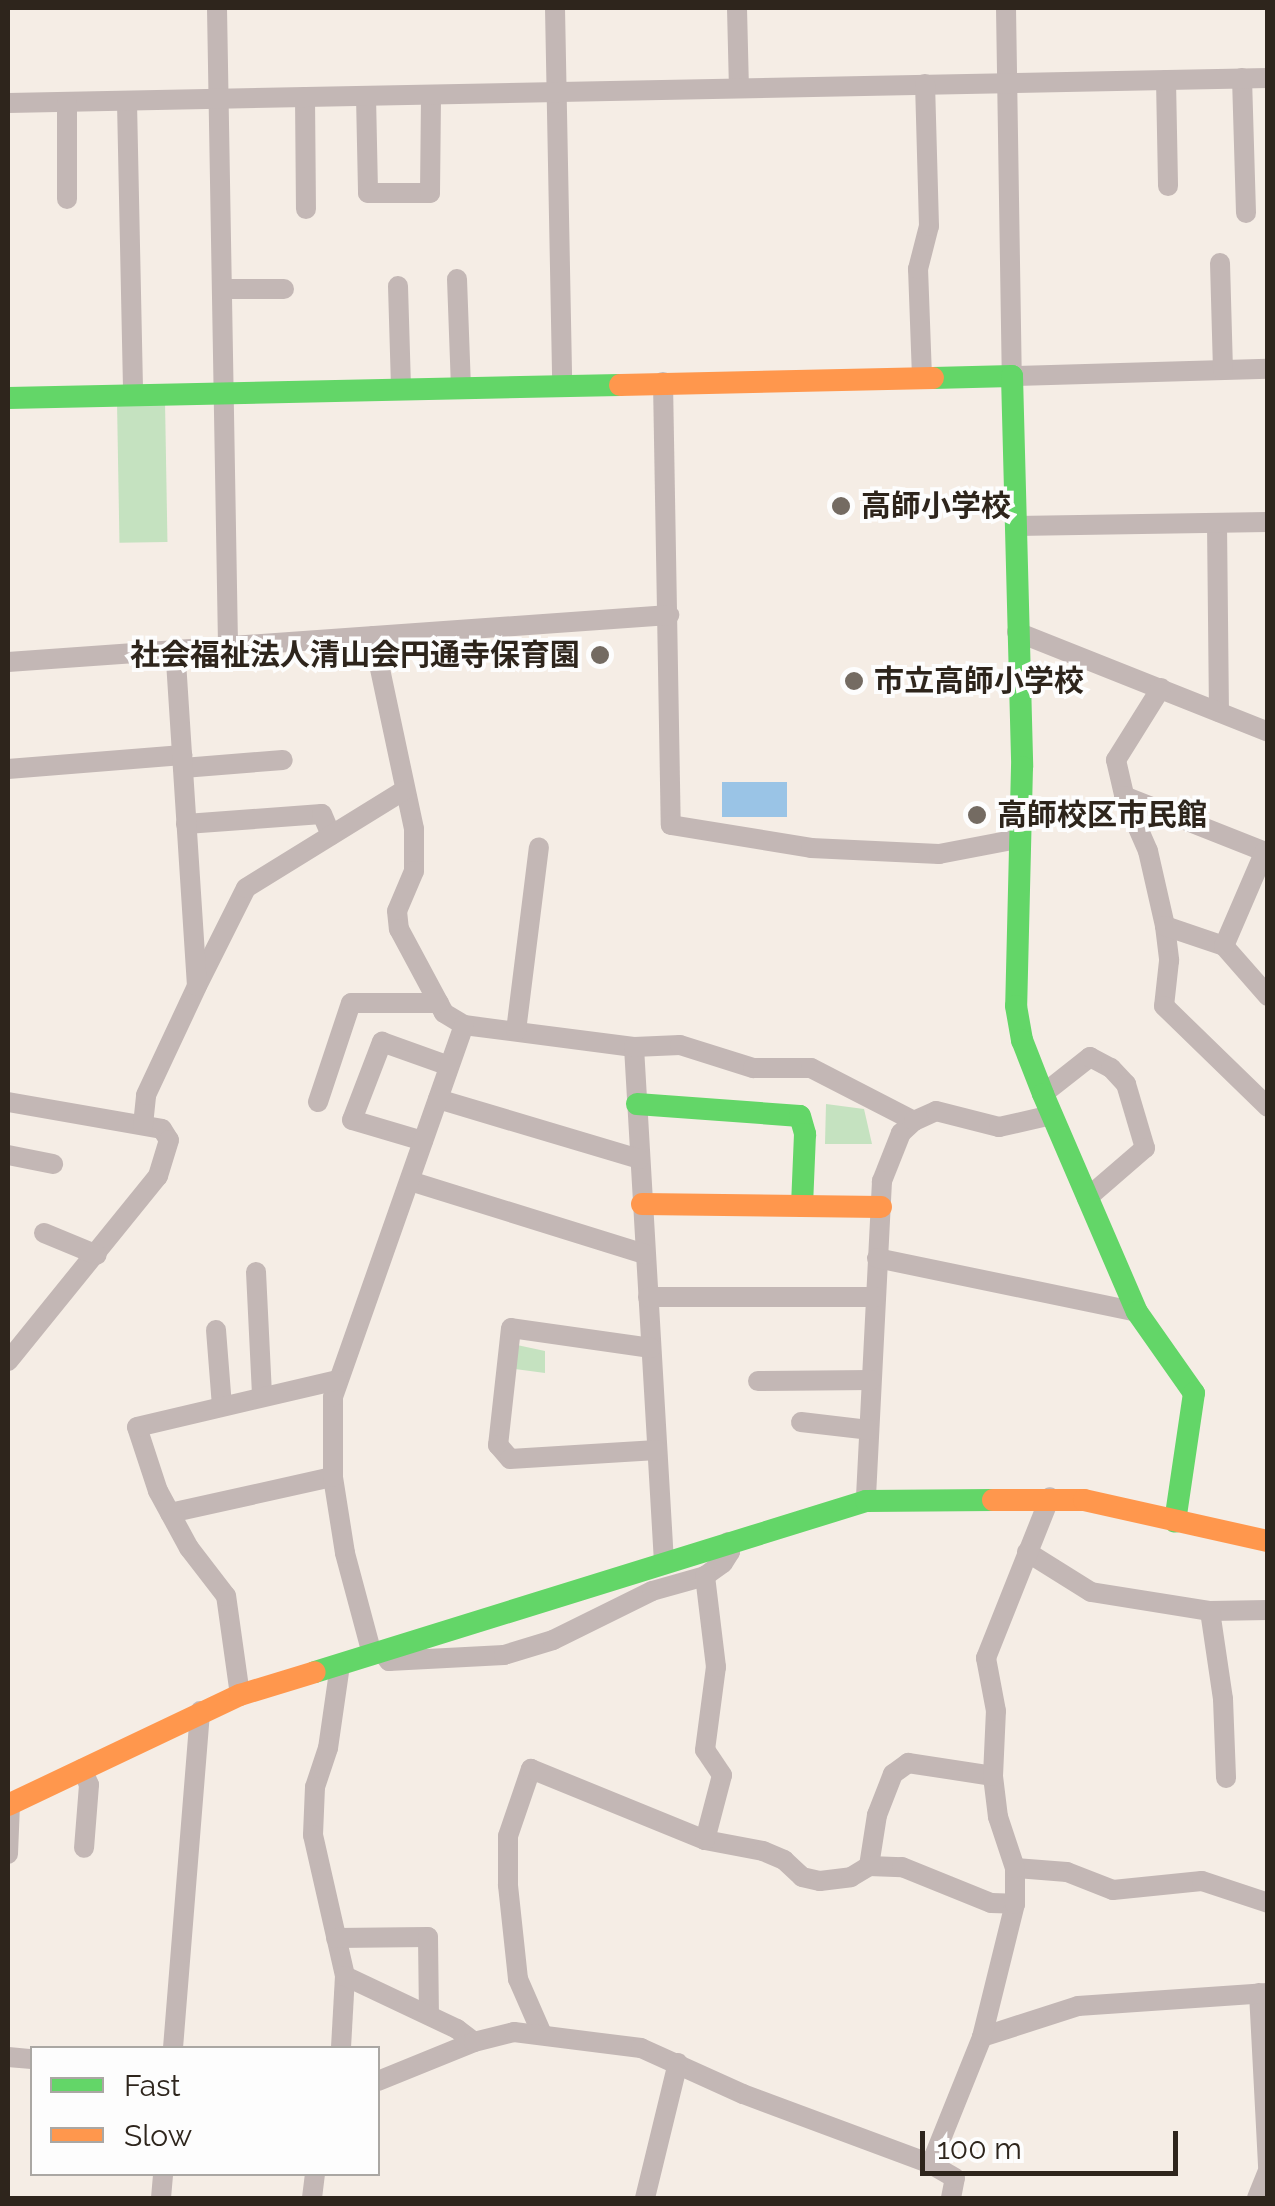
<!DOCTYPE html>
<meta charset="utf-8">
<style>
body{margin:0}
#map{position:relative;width:1275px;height:2206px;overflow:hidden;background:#f5ede5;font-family:Raleway,"Noto Sans JP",sans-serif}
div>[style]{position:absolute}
.green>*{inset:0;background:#c5e2c0;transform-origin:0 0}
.water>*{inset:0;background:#9ac4e6;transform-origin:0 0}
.street>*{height:20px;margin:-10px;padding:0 10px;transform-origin:10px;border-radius:10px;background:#c3b7b5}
.fast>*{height:22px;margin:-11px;padding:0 11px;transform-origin:11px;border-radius:11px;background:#63d668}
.slow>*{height:22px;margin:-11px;padding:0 11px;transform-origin:11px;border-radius:11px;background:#ff974d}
.dots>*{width:28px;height:28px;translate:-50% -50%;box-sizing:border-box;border:5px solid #fdfdfd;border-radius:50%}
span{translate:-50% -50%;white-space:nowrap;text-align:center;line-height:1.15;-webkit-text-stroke:8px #fdfdfd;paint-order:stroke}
.poi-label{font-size:30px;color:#2e251c;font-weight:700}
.left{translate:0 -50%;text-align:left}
.right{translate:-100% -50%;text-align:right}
.frame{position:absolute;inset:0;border:10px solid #2e251c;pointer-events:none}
.legend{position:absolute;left:30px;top:2046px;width:350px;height:130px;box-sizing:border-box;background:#fdfdfd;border:2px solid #aaa7a3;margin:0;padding:12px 18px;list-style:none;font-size:30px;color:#2e251c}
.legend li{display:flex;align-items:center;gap:20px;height:50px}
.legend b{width:50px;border:2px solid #aaa7a3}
.scale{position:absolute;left:920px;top:2131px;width:258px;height:45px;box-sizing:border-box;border:5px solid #2e251c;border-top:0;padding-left:12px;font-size:30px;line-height:35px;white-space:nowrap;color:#2e251c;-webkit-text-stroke:8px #fdfdfd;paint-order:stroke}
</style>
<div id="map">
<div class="green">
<i style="left:165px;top:401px;width:141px;height:48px;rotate:89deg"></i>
<i style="clip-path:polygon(826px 1104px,864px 1109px,872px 1144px,825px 1144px)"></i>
<i style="clip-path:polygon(517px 1345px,545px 1351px,545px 1373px,515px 1369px)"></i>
</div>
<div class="water">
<i style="left:722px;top:782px;width:65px;height:35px"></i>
</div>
<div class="street">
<i style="left:217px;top:8px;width:639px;rotate:89.01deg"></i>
<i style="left:555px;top:8px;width:378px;rotate:88.9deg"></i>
<i style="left:737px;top:8px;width:80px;rotate:88.6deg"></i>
<i style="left:1006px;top:8px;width:368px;rotate:89.1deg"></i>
<i style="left:1012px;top:376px;width:256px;rotate:-1.6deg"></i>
<i style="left:1242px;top:78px;width:135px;rotate:88.3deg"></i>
<i style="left:1166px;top:80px;width:106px;rotate:88.9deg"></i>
<i style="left:366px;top:96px;width:97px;rotate:88.8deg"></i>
<i style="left:368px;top:193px;width:62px"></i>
<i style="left:430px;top:193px;width:98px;rotate:-89.4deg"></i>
<i style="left:305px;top:97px;width:112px;rotate:89.5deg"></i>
<i style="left:127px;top:102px;width:293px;rotate:88.8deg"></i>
<i style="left:8px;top:103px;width:1260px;rotate:-1.14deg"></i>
<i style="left:67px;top:103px;width:96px;rotate:90deg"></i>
<i style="left:1220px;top:263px;width:107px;rotate:88.4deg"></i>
<i style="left:457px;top:279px;width:109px;rotate:87.9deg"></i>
<i style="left:398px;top:286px;width:103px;rotate:88.3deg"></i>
<i style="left:222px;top:289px;width:62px"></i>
<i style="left:922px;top:377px;width:108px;rotate:-92.1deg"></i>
<i style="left:918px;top:269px;width:44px;rotate:-75.7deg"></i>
<i style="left:929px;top:226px;width:142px;rotate:-91.6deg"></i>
<i style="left:663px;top:382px;width:443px;rotate:89deg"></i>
<i style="left:671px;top:825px;width:142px;rotate:9.3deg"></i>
<i style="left:811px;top:848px;width:128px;rotate:2.7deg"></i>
<i style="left:939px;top:854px;width:80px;rotate:-10.8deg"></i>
<i style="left:1217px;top:523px;width:189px;rotate:89.4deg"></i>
<i style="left:1015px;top:526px;width:253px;rotate:-0.9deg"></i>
<i style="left:1017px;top:632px;width:270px;rotate:21.7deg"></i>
<i style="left:373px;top:636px;width:197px;rotate:78deg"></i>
<i style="left:414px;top:829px;width:42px;rotate:90deg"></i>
<i style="left:414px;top:871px;width:43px;rotate:113deg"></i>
<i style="left:397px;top:911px;width:18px;rotate:84deg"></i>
<i style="left:399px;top:929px;width:95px;rotate:61.8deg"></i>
<i style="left:444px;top:1013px;width:23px;rotate:31deg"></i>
<i style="left:464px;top:1025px;width:171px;rotate:7.4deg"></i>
<i style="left:634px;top:1047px;width:516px;rotate:86.67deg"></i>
<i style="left:8px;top:662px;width:663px;rotate:-4.07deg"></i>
<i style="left:1161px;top:688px;width:85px;rotate:122deg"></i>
<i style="left:1116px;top:760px;width:37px;rotate:77deg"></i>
<i style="left:1124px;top:796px;width:60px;rotate:66.4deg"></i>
<i style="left:1148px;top:851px;width:77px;rotate:77.2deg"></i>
<i style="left:1165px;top:926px;width:35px;rotate:83deg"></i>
<i style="left:1169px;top:961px;width:45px;rotate:96.3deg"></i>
<i style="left:1164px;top:1006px;width:145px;rotate:44.2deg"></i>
<i style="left:183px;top:768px;width:100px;rotate:-4.6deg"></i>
<i style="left:8px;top:769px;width:175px;rotate:-4.6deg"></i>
<i style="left:1124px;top:796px;width:155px;rotate:21.6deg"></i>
<i style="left:186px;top:824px;width:136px;rotate:-4.2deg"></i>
<i style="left:322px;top:814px;width:23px;rotate:67deg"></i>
<i style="left:1165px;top:926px;width:62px;rotate:18.7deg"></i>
<i style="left:1224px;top:946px;width:67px;rotate:48.7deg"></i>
<i style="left:1224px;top:946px;width:103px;rotate:-66.7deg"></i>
<i style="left:198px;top:984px;width:107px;rotate:-63.4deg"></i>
<i style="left:246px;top:888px;width:185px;rotate:-31.7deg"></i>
<i style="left:516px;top:1031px;width:185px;rotate:-82.9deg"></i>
<i style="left:634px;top:1047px;width:46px;rotate:-2.5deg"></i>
<i style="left:680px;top:1045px;width:77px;rotate:17.5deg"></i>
<i style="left:753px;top:1068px;width:58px"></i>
<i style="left:811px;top:1068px;width:116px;rotate:27.2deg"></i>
<i style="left:914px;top:1121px;width:18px;rotate:137deg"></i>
<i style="left:901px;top:1133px;width:52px;rotate:111.6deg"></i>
<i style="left:882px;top:1181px;width:320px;rotate:92.9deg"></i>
<i style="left:1043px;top:1094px;width:60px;rotate:-38.2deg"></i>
<i style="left:1090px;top:1057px;width:24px;rotate:28deg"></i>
<i style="left:1111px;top:1068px;width:22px;rotate:47deg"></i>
<i style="left:1126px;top:1084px;width:67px;rotate:73.5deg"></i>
<i style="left:1145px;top:1148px;width:77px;rotate:139.2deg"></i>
<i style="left:438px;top:1099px;width:210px;rotate:16.6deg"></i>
<i style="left:8px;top:1102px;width:156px;rotate:9.9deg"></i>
<i style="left:162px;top:1129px;width:13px;rotate:58deg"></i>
<i style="left:169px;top:1140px;width:38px;rotate:107deg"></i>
<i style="left:158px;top:1176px;width:238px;rotate:129deg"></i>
<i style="left:318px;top:1102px;width:104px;rotate:-71.6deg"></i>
<i style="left:351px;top:1003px;width:88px"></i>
<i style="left:914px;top:1121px;width:24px;rotate:-24deg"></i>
<i style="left:936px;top:1111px;width:65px;rotate:14.3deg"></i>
<i style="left:999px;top:1127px;width:54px;rotate:-12.8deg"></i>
<i style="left:143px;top:1125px;width:30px;rotate:-84deg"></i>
<i style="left:146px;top:1095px;width:120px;rotate:-64.9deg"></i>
<i style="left:197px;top:986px;width:337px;rotate:-93.7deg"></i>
<i style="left:423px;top:1141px;width:74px;rotate:-163.5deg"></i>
<i style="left:352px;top:1120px;width:84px;rotate:-69deg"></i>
<i style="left:382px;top:1042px;width:71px;rotate:19.7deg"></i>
<i style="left:8px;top:1155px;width:46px;rotate:11.3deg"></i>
<i style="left:410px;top:1181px;width:246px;rotate:17.3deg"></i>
<i style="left:44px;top:1233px;width:57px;rotate:22.5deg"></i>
<i style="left:877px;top:1258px;width:266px;rotate:11.7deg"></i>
<i style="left:256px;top:1272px;width:123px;rotate:87.2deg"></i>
<i style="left:648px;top:1297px;width:228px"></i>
<i style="left:216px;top:1330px;width:76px;rotate:85.5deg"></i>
<i style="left:651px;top:1348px;width:141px;rotate:-171.9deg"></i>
<i style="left:511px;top:1328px;width:118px;rotate:96.3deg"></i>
<i style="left:498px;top:1445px;width:18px;rotate:49deg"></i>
<i style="left:510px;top:1459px;width:147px;rotate:-3.5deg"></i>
<i style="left:758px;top:1381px;width:113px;rotate:-0.5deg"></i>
<i style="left:801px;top:1422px;width:68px;rotate:6.7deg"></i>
<i style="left:170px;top:1513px;width:167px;rotate:-12.5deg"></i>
<i style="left:1027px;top:1552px;width:75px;rotate:32deg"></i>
<i style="left:1091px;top:1592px;width:121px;rotate:9.1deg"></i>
<i style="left:1210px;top:1611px;width:58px;rotate:-1deg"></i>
<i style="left:1210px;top:1611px;width:89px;rotate:81.6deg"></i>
<i style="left:1223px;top:1699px;width:79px;rotate:87.8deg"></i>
<i style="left:381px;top:1651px;width:13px;rotate:51deg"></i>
<i style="left:389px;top:1661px;width:115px;rotate:-3deg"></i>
<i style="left:504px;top:1655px;width:51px;rotate:-17deg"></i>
<i style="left:553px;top:1640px;width:110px;rotate:-26.3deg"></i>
<i style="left:652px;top:1591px;width:55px;rotate:-15.8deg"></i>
<i style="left:705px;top:1576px;width:22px;rotate:-36deg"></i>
<i style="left:723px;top:1563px;width:13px;rotate:-58deg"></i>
<i style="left:730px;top:1552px;width:10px;rotate:-101deg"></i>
<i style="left:372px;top:1654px;width:105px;rotate:-105deg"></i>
<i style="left:345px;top:1553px;width:77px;rotate:-99deg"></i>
<i style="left:333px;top:1477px;width:80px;rotate:-90deg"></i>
<i style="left:333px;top:1397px;width:394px;rotate:-70.6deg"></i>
<i style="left:340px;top:1665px;width:84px;rotate:98.2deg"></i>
<i style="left:328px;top:1748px;width:41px;rotate:108.4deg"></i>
<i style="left:315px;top:1787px;width:48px;rotate:92.4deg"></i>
<i style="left:313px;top:1835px;width:145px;rotate:77.2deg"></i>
<i style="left:345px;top:1976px;width:72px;rotate:93.2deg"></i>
<i style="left:240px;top:1695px;width:100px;rotate:-98deg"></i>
<i style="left:226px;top:1596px;width:61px;rotate:-127.6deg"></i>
<i style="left:189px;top:1548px;width:65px;rotate:-118.5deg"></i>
<i style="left:158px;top:1491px;width:67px;rotate:-108.2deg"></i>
<i style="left:137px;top:1427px;width:206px;rotate:-13.2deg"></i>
<i style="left:82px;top:1769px;width:17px;rotate:66deg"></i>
<i style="left:89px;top:1785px;width:63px;rotate:94.5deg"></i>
<i style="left:705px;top:1840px;width:59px;rotate:10.7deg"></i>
<i style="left:763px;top:1851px;width:23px;rotate:23deg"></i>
<i style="left:784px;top:1860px;width:25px;rotate:43deg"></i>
<i style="left:802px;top:1877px;width:18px;rotate:13deg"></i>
<i style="left:820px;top:1881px;width:31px;rotate:-7deg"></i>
<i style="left:851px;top:1877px;width:21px;rotate:-31deg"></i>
<i style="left:869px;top:1866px;width:52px;rotate:-81.1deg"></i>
<i style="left:877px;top:1815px;width:44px;rotate:-68.7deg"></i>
<i style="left:893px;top:1774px;width:19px;rotate:-36deg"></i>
<i style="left:908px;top:1763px;width:86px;rotate:8.7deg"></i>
<i style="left:8px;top:1854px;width:50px;rotate:-87.7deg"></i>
<i style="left:869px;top:1866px;width:33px;rotate:2deg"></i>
<i style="left:902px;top:1867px;width:96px;rotate:22deg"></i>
<i style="left:991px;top:1903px;width:24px;rotate:2deg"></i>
<i style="left:1015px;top:1868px;width:52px;rotate:4.4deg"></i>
<i style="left:1067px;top:1872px;width:49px;rotate:21.4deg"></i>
<i style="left:1113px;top:1890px;width:89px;rotate:-5.8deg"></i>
<i style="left:1202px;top:1881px;width:70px;rotate:18.4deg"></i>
<i style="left:336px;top:1938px;width:92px;rotate:-0.6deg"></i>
<i style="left:428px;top:1937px;width:78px;rotate:89.3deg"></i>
<i style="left:345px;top:1976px;width:124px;rotate:25.3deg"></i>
<i style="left:457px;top:2029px;width:21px;rotate:37deg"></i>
<i style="left:1259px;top:1993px;width:174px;rotate:87deg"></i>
<i style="left:542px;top:2034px;width:60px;rotate:-113.6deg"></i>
<i style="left:518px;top:1979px;width:95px;rotate:-96.1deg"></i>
<i style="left:508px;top:1885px;width:49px;rotate:-90deg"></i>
<i style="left:508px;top:1836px;width:71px;rotate:-71.1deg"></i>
<i style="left:531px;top:1769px;width:188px;rotate:22.2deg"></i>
<i style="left:705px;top:1840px;width:67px;rotate:-75.3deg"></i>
<i style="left:722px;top:1775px;width:30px;rotate:-124deg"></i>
<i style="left:705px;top:1750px;width:84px;rotate:-82.5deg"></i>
<i style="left:716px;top:1667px;width:92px;rotate:-96.9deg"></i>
<i style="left:982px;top:2037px;width:101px;rotate:-17.9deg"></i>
<i style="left:1078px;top:2006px;width:190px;rotate:-3.9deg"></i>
<i style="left:173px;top:2048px;width:338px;rotate:-85.4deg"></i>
<i style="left:8px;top:2057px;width:24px;rotate:5deg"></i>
<i style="left:378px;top:2081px;width:104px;rotate:-22.1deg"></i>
<i style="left:474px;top:2042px;width:41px;rotate:-14deg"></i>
<i style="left:514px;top:2032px;width:128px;rotate:7.2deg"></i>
<i style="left:641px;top:2048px;width:112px;rotate:24.3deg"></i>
<i style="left:743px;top:2094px;width:201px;rotate:20.4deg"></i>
<i style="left:161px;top:2198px;width:24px;rotate:-85deg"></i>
<i style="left:312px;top:2198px;width:24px;rotate:-83deg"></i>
<i style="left:645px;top:2198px;width:139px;rotate:-76.3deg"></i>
<i style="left:951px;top:2198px;width:20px;rotate:-79deg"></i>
<i style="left:955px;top:2178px;width:28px;rotate:-150deg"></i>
<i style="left:931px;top:2164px;width:137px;rotate:-68.1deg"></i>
<i style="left:982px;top:2037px;width:137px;rotate:-76.1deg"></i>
<i style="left:1015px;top:1904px;width:36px;rotate:-90deg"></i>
<i style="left:1015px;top:1868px;width:54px;rotate:-108.4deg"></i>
<i style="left:998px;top:1817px;width:41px;rotate:-97deg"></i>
<i style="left:993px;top:1776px;width:65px;rotate:-87.4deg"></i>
<i style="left:996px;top:1711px;width:54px;rotate:-100.7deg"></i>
<i style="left:986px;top:1658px;width:173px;rotate:-68.3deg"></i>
<i style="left:1257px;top:2198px;width:29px;rotate:-68deg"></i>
</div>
<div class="fast">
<i style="left:933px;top:378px;width:79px;rotate:-1.5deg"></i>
<i style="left:1012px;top:376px;width:391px;rotate:88.5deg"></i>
<i style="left:1022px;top:767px;width:239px;rotate:91.4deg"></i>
<i style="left:1016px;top:1006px;width:35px;rotate:80deg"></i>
<i style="left:1022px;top:1040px;width:58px;rotate:68.7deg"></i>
<i style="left:1043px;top:1094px;width:237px;rotate:66.7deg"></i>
<i style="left:1137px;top:1312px;width:99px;rotate:54.9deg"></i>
<i style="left:1194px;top:1393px;width:130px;rotate:98.4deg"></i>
<i style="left:8px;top:398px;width:612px;rotate:-1.22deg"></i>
<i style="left:637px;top:1104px;width:163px;rotate:4.2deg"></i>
<i style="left:800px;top:1116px;width:19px;rotate:74deg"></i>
<i style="left:805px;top:1134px;width:72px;rotate:92.4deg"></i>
<i style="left:315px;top:1672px;width:577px;rotate:-17.24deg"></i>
<i style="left:866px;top:1501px;width:127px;rotate:-0.5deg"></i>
</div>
<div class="slow">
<i style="left:620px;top:385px;width:313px;rotate:-1.3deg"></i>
<i style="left:642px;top:1204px;width:239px;rotate:0.7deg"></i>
<i style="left:993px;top:1500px;width:91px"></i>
<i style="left:1084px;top:1500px;width:189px;rotate:12.6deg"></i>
<i style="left:8px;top:1805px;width:257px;rotate:-25.4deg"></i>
<i style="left:240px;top:1695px;width:78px;rotate:-17deg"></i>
</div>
<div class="dots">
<i style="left:841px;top:506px;background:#746b62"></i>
<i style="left:600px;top:655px;background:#746b62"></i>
<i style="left:854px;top:681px;background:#746b62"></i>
<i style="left:977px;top:815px;background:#746b62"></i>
</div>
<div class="poi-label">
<span class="left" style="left:861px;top:506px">高師小学校</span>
<span class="right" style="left:580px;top:655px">社会福祉法人清山会円通寺保育園</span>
<span class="left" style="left:874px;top:681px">市立高師小学校</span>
<span class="left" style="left:997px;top:815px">高師校区市民館</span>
</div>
<div class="frame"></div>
<ul class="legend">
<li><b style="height:12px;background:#63d668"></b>Fast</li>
<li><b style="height:12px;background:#ff974d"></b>Slow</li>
</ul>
<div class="scale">100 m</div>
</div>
